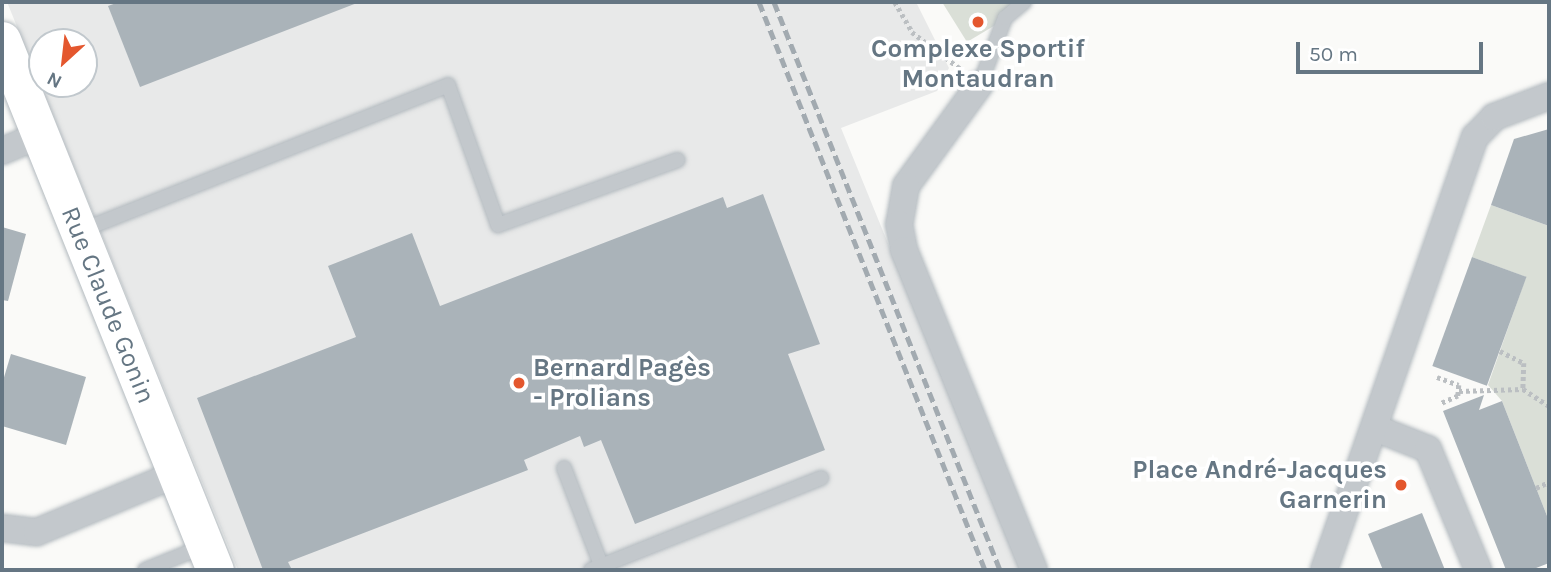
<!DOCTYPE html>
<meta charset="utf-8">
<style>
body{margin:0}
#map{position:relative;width:1551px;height:572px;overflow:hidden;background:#fafaf8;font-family:Karla,sans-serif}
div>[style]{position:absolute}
.built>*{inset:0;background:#e8e9e9}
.green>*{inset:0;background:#dadfd7}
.building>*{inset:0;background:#aab3b9;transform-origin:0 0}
.path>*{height:4.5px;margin-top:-2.25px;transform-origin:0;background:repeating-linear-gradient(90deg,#bbbfc2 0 3.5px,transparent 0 7px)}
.roads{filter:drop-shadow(0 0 2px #b3babf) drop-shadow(0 0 2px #b3babf)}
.lane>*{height:14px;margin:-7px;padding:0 7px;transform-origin:7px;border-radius:7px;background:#c3c8cc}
.street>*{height:26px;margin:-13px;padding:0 13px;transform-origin:13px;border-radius:13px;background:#c3c8cc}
.secondary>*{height:37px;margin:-18.5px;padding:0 18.5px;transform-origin:18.5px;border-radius:18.5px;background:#fff}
.rail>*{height:5px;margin-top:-2.5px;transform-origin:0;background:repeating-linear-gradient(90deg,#a2aab0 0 10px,transparent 0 15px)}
.dots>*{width:19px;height:19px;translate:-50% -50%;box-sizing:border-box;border:4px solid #fff;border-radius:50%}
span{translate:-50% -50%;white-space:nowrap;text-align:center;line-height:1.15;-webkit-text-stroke:7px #fff;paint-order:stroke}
.poi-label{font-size:26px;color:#657683;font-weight:700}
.left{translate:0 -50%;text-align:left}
.right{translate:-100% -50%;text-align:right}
.street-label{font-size:26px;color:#657683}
.frame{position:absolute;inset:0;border:4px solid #657683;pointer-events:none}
.north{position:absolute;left:28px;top:28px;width:70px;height:70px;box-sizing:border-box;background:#fff;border:2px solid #c1c8cd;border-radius:50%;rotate:207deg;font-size:19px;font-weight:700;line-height:28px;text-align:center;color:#657683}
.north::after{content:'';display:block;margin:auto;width:24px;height:32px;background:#e4572e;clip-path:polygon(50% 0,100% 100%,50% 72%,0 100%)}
.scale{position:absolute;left:1296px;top:42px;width:187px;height:32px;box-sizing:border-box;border:4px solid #657683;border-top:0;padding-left:9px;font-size:21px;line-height:24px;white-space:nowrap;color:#657683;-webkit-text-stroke:5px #fff;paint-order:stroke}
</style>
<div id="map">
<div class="built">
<i style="clip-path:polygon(evenodd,7px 2px,916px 2px,949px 68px,937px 91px,841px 128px,1021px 570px,238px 570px,7px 2px,42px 42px,84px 42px,84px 84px,42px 84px,42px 42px)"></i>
</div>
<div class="green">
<i style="clip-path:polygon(942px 2px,1034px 2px,967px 42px)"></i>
<i style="clip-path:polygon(1491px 205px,1549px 226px,1549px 521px,1502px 401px,1488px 385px,1526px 277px,1472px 257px)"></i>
</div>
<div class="building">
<i style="clip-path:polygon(119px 2px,356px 2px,357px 3px,140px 87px,108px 6px)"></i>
<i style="clip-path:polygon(1549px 129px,1549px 226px,1491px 205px,1514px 139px)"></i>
<i style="clip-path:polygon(763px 194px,820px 344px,788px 354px,825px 450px,635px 524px,601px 440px,584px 447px,580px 436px,524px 460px,528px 470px,288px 562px,292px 570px,263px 570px,197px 398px,356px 337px,328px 266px,412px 233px,440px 306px,723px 197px,727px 208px)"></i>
<i style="clip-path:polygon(2px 227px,26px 234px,8px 301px,2px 300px)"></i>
<i style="left:1472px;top:257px;width:58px;height:116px;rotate:20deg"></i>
<i style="clip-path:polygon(11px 354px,86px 377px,66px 445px,2px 426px,2px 384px)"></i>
<i style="clip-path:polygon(1484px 395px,1479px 410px,1502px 401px,1549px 521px,1549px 563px,1531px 570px,1506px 570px,1443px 411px)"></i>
<i style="clip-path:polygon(1422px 513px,1445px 570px,1383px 570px,1368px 534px)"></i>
</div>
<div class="path">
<i style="left:895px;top:2px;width:34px;rotate:60deg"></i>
<i style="left:912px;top:32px;width:63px;rotate:37.2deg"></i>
<i style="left:1500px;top:351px;width:27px;rotate:27deg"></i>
<i style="left:1524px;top:363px;width:26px;rotate:92deg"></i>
<i style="left:1437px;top:377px;width:23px;rotate:20deg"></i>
<i style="left:1459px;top:385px;width:11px;rotate:95deg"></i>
<i style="left:1458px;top:396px;width:20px;rotate:156deg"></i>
<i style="left:1459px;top:391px;width:64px;rotate:-1.8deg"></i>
<i style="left:1523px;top:389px;width:31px;rotate:33deg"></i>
<i style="left:1536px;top:488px;width:14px;rotate:-25deg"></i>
</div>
<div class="roads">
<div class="lane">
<i style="left:980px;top:84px;width:71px;rotate:-69.3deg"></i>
<i style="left:1005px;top:18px;width:25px;rotate:-40deg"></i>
<i style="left:80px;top:231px;width:396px;rotate:-21.6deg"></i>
<i style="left:448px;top:85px;width:149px;rotate:70.3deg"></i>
<i style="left:498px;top:225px;width:191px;rotate:-19.9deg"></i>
<i style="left:564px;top:468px;width:109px;rotate:69.1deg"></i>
<i style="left:145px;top:570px;width:64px;rotate:-22.1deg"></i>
<i style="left:591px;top:570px;width:248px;rotate:-21.8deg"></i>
</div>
<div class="street">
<i style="left:980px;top:84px;width:126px;rotate:126deg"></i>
<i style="left:906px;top:186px;width:39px;rotate:100deg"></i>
<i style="left:899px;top:224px;width:26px;rotate:79deg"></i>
<i style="left:904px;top:250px;width:345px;rotate:67.9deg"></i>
<i style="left:2px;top:151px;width:41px;rotate:-22.8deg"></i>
<i style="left:1375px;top:428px;width:57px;rotate:21.6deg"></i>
<i style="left:1428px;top:449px;width:131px;rotate:67.5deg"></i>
<i style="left:2px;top:528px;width:35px;rotate:7deg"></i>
<i style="left:37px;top:532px;width:151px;rotate:-22.6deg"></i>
<i style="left:1324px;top:570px;width:459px;rotate:-70.8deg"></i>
<i style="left:1475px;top:137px;width:28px;rotate:-46deg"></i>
<i style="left:1494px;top:117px;width:59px;rotate:-20.9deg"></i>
</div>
<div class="secondary">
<i style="left:2px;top:40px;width:571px;rotate:68.11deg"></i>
</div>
</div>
<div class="rail">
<i style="left:759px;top:2px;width:611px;rotate:68.3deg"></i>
<i style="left:774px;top:2px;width:611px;rotate:68.3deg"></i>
</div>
<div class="dots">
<i style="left:978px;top:22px;background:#e4572e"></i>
<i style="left:519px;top:383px;background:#e4572e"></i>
<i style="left:1401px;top:485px;background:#e4572e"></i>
</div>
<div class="poi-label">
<span style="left:978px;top:64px">Complexe Sportif<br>Montaudran</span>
<span class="left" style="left:533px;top:383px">Bernard Pagès<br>- Prolians</span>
<span class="right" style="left:1387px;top:485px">Place André-Jacques<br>Garnerin</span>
</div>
<div class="street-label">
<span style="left:108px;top:305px;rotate:68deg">Rue Claude Gonin</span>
</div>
<div class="frame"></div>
<div class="north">N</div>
<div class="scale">50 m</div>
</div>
